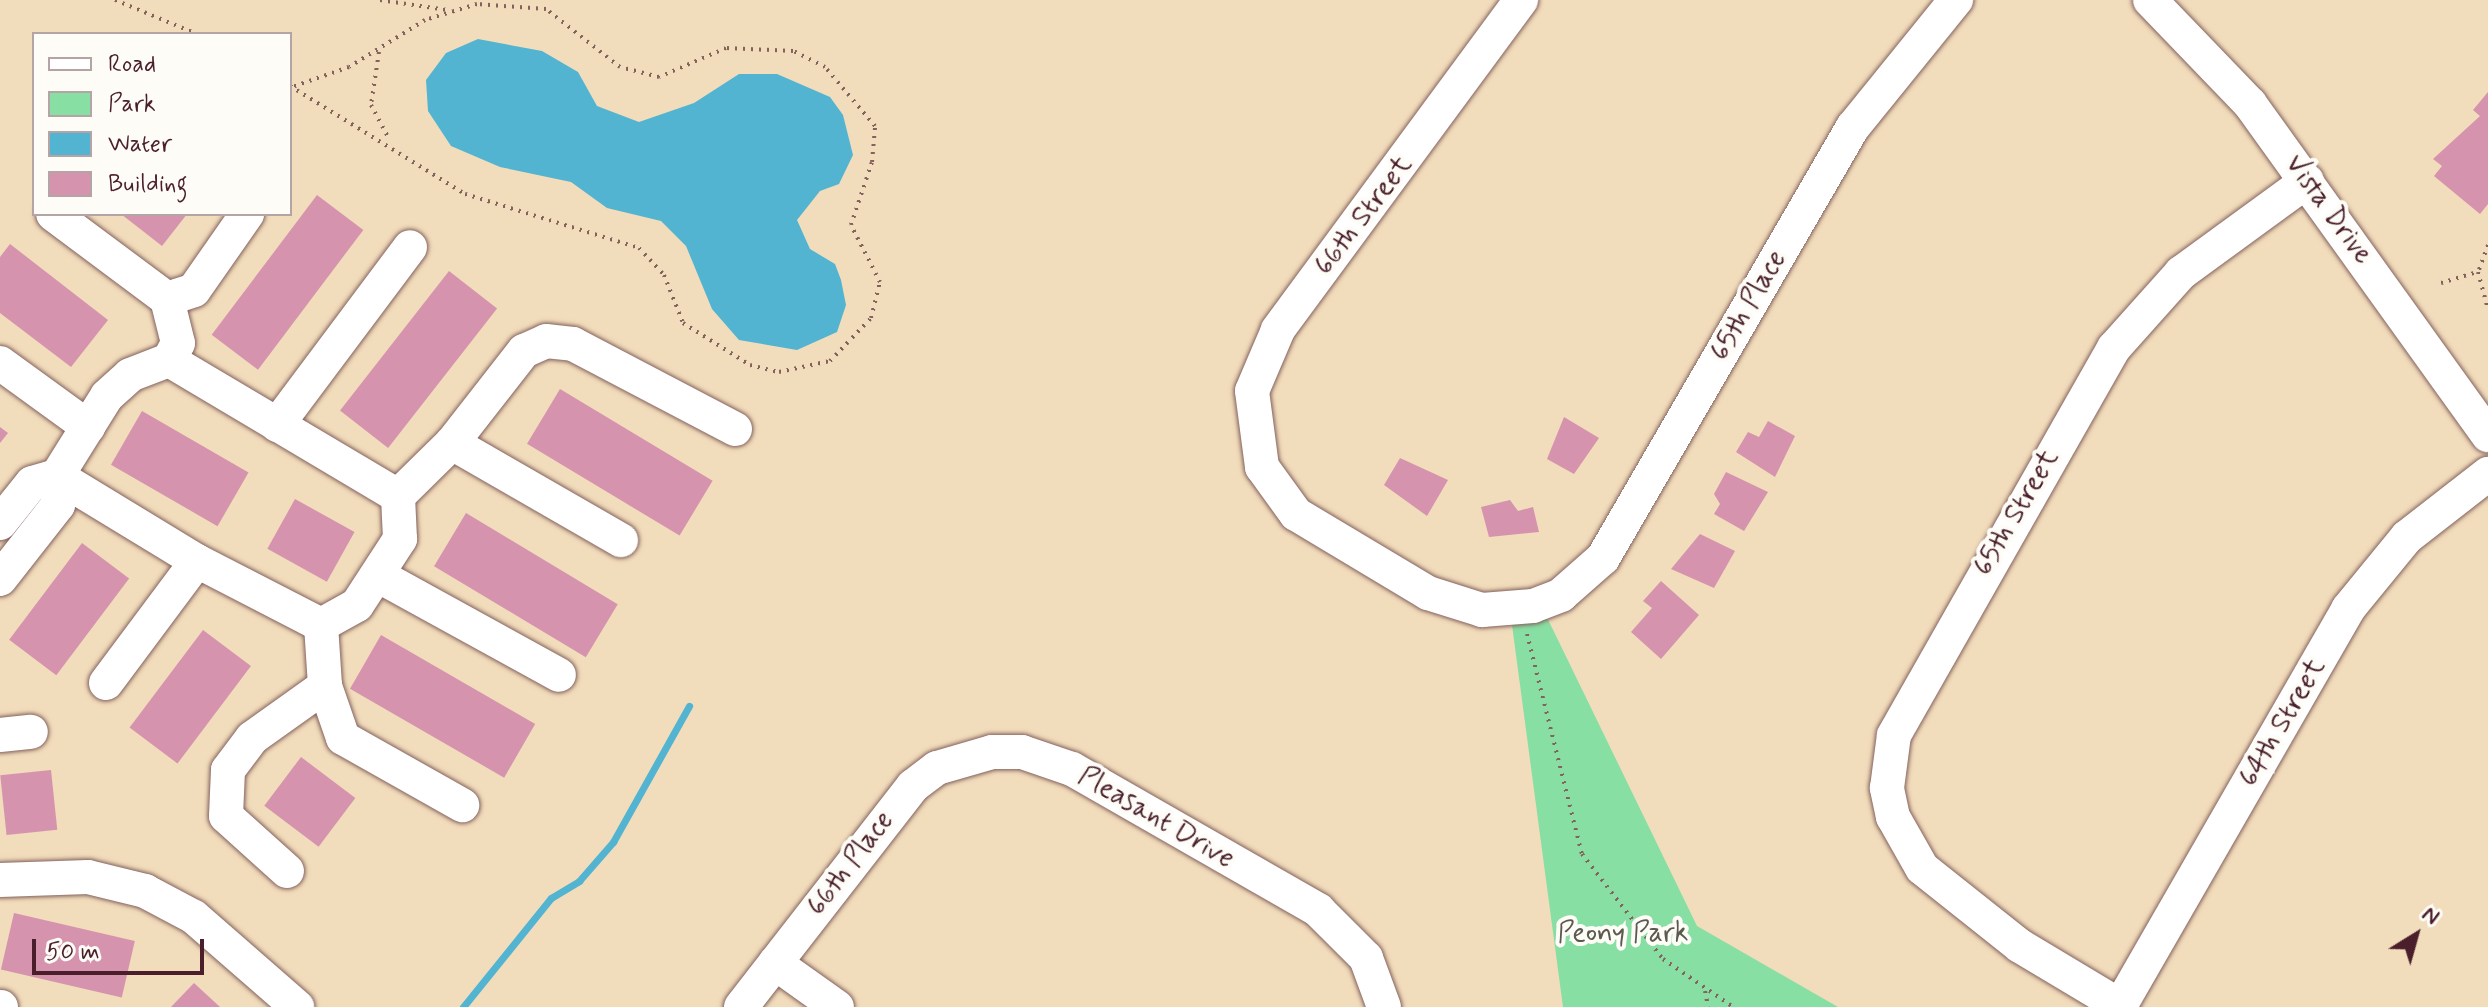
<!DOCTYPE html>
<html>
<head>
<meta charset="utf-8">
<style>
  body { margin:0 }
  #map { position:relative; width:2488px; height:1007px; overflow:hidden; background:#f1dcbb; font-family:Mynerve,sans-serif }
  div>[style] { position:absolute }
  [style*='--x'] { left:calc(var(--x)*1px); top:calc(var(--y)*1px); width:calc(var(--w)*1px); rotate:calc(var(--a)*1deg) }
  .green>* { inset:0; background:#87dfa3 }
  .water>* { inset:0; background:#52b4d1 }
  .stream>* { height:7px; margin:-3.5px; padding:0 3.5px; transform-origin:3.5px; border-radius:3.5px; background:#52b4d1 }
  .building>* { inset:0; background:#d693ae; transform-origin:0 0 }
  .path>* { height:4px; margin-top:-2px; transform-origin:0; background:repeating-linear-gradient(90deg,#84615d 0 2px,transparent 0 8px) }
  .roads { filter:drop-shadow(0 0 2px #84615d) drop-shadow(0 0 2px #84615d) }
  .minor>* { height:34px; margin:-17px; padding:0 17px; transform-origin:17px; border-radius:17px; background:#fff }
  span { translate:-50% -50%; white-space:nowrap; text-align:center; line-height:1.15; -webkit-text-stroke:8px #fdfcf7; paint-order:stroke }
  .street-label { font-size:28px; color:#4a1f2b }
  .park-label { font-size:28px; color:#5c594f }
  .legend { position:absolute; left:32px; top:32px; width:260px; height:184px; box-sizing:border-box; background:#fdfcf7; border:2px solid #b5a4a5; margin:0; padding:10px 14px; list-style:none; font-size:24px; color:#4a1f2b }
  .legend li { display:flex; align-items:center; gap:16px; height:40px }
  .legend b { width:40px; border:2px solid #b5a4a5 }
  .north { position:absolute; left:2376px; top:895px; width:80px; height:80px; -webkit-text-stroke:6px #fdfcf7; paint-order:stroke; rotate:37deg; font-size:22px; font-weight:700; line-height:32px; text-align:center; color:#4a1f2b }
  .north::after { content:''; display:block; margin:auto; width:28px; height:36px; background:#4a1f2b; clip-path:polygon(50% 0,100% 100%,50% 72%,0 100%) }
  .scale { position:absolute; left:32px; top:939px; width:172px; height:36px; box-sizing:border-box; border:4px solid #4a1f2b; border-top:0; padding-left:10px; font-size:24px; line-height:28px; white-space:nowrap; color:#4a1f2b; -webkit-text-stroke:6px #fdfcf7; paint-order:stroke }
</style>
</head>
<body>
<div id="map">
  <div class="green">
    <div style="clip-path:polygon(1540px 603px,1697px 926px,1838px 1007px,1563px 1007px,1510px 610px)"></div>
  </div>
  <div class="water">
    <div style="clip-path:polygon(478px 39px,542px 51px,578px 72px,597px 106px,639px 122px,694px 103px,739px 74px,777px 74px,830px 97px,843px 115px,853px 155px,839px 184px,820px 191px,797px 220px,810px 249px,835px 264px,841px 280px,846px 305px,837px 332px,797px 350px,739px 340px,712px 309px,686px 246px,661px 221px,607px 208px,571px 182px,500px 167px,451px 146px,428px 111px,426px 80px,446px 53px)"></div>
  </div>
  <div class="stream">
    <div style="--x:463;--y:1007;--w:140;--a:-51.1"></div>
    <div style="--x:551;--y:898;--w:33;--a:-31"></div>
    <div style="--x:579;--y:881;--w:52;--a:-48.9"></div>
    <div style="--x:613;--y:842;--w:156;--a:-60.8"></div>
  </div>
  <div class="building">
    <div style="clip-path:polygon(2488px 92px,2488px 204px,2480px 214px,2434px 176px,2442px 166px,2433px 159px,2480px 116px,2473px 110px)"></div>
    <div style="left:317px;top:195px;width:58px;height:175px;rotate:37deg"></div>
    <div style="clip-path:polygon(121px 214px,187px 214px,162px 246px)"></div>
    <div style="clip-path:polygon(10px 244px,108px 320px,71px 367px,0 313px,0 257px)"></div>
    <div style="left:449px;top:271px;width:61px;height:177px;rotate:38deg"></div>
    <div style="left:560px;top:389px;width:178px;height:64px;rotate:31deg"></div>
    <div style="left:142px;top:411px;width:123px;height:62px;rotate:30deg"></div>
    <div style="clip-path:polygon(1564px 417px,1599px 438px,1574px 474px,1547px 459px)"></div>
    <div style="clip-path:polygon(1768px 421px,1795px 436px,1775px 477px,1736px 452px,1748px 432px,1759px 437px)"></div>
    <div style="clip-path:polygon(0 427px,8px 433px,0 443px)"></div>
    <div style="clip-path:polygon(1400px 458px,1448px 480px,1427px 516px,1384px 485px)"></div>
    <div style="clip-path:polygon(1726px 472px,1768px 492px,1744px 531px,1714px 514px,1720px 504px,1714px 494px)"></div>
    <div style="left:295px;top:499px;width:68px;height:57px;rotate:29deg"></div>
    <div style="clip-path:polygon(1510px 500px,1518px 511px,1533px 507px,1539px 532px,1489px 537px,1481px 507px)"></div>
    <div style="left:466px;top:513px;width:177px;height:62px;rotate:31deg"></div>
    <div style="clip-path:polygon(1700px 534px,1735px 551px,1714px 588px,1671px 569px)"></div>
    <div style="left:82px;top:543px;width:59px;height:121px;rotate:37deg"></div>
    <div style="clip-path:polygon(1661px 581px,1699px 615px,1661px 659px,1631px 632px,1652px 608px,1643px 601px)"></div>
    <div style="left:203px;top:630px;width:60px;height:122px;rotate:37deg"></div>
    <div style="left:381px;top:635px;width:178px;height:62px;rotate:30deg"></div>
    <div style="left:301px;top:757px;width:68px;height:61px;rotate:37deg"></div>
    <div style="left:51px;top:770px;width:60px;height:51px;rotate:84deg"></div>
    <div style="left:14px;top:913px;width:124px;height:58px;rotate:13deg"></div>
    <div style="clip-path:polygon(194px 983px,220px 1007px,171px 1007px)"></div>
  </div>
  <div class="path">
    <div style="--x:115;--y:0;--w:89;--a:22.5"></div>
    <div style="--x:380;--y:0;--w:68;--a:8.5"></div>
    <div style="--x:379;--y:52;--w:54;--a:98.6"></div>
    <div style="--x:371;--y:105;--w:38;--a:62"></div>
    <div style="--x:290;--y:86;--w:206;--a:31.7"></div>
    <div style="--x:465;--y:194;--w:182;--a:17.2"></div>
    <div style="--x:639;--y:248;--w:37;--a:47"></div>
    <div style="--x:664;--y:275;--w:52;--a:68.4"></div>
    <div style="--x:683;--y:323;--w:79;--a:32.1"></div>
    <div style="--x:750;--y:365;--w:30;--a:14"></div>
    <div style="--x:779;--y:372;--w:52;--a:-12.2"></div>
    <div style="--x:830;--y:361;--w:59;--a:-46.4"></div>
    <div style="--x:871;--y:318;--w:37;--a:-76"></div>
    <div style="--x:880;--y:282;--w:64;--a:-117"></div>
    <div style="--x:851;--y:225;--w:66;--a:-71.6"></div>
    <div style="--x:872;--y:162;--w:36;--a:-85"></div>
    <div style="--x:875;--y:126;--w:77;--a:-130.3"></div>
    <div style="--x:825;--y:67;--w:36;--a:-153"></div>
    <div style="--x:793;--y:51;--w:67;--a:-177.4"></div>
    <div style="--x:726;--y:48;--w:73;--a:156.6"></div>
    <div style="--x:659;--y:77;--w:40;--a:-165.6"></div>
    <div style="--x:620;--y:67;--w:94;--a:-141.9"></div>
    <div style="--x:546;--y:9;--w:69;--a:-175.9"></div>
    <div style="--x:477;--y:4;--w:54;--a:162.9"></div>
    <div style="--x:425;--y:20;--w:89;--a:148.3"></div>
    <div style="--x:349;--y:67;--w:60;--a:160.7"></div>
    <div style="--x:2488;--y:245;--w:29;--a:110"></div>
    <div style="--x:2478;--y:272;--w:38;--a:75"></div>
    <div style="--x:2441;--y:283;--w:39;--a:-17"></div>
    <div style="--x:1527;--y:634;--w:227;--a:76"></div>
    <div style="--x:1582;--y:854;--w:133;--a:52.4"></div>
    <div style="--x:1663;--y:959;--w:85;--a:34.4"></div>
    <div style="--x:1705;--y:991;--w:16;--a:79"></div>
  </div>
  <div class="roads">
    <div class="minor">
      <div style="--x:1521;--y:0;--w:410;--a:126.4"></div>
      <div style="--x:1278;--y:330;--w:66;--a:113.1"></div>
      <div style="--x:1252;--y:391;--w:77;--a:82.5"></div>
      <div style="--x:1262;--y:467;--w:58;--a:54.1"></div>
      <div style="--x:1296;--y:514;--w:154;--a:30.9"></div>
      <div style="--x:1428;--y:593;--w:57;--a:17.5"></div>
      <div style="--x:1482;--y:610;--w:51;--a:-4.5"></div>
      <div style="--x:1533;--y:606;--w:30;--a:-21"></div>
      <div style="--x:1561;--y:595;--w:56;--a:-41.4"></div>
      <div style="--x:1603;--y:558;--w:498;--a:-59.9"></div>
      <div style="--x:1853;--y:127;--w:164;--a:-51"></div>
      <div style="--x:2150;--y:0;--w:144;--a:46.1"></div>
      <div style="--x:2250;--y:104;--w:408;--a:54.3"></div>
      <div style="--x:167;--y:299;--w:28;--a:-18"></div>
      <div style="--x:194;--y:290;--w:93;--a:-55.1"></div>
      <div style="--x:169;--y:360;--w:266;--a:30.7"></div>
      <div style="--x:0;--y:363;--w:109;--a:36"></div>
      <div style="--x:277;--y:425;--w:222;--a:-53.2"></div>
      <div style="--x:452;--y:443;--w:195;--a:29.9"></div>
      <div style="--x:0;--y:523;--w:51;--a:-51.3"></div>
      <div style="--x:32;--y:483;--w:26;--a:-16"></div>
      <div style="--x:57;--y:476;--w:164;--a:31.3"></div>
      <div style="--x:381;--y:577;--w:203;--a:28.8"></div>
      <div style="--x:0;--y:579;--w:94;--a:-51.9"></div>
      <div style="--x:58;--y:505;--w:29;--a:-92"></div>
      <div style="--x:57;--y:476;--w:94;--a:-58"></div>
      <div style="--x:107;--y:396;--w:31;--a:-42"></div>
      <div style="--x:130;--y:375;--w:42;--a:-21"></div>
      <div style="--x:169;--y:360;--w:19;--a:-62"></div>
      <div style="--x:178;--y:343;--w:45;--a:-104"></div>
      <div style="--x:167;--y:299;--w:142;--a:-143.3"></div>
      <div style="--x:321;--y:625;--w:61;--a:86.2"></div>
      <div style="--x:325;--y:686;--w:55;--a:70.9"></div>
      <div style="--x:343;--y:738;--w:137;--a:29.4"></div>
      <div style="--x:106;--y:683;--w:152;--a:-53.3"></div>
      <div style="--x:197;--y:561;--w:140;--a:27.3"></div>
      <div style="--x:321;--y:625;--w:41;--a:-29.1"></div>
      <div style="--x:357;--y:605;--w:79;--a:-56.9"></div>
      <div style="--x:400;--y:539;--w:43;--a:-92.7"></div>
      <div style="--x:398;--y:496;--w:76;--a:-44.5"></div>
      <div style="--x:452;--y:443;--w:117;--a:-52"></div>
      <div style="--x:524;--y:351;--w:24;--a:-24"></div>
      <div style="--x:546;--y:341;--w:27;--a:6"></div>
      <div style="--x:573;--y:344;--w:183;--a:27.7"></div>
      <div style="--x:0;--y:735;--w:31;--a:-6"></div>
      <div style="--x:287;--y:871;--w:82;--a:-138"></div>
      <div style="--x:226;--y:816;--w:46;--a:-87.5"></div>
      <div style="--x:228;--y:770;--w:40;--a:-53"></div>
      <div style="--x:252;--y:738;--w:90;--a:-35.5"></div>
      <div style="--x:0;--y:880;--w:88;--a:-2"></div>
      <div style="--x:88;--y:877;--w:59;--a:13.8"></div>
      <div style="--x:145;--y:891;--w:55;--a:28"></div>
      <div style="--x:194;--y:917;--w:137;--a:41.1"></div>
      <div style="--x:775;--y:963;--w:76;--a:35.4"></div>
      <div style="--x:2120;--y:1006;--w:458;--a:-60.1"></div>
      <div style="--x:2348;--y:609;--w:93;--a:-50.7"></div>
      <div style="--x:2407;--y:537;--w:103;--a:-37.9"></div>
      <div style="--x:0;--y:1007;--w:1;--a:0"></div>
      <div style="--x:741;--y:1007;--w:280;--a:-52.1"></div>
      <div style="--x:913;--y:786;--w:30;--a:-37"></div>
      <div style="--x:937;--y:768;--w:57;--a:-16.2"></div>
      <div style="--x:992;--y:752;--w:30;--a:0"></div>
      <div style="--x:1022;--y:752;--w:53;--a:18.8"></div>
      <div style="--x:1072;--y:769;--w:284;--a:29.8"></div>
      <div style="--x:1318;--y:910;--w:68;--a:45"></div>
      <div style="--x:1366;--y:958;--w:52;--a:69.8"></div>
      <div style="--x:2122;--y:1007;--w:119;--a:-149.1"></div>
      <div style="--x:2020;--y:946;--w:125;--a:-141.5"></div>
      <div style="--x:1922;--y:868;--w:59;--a:-119.6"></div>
      <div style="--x:1893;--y:817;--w:30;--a:-102"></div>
      <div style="--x:1887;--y:788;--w:53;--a:-82.5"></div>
      <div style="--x:1894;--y:735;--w:445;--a:-60.4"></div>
      <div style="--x:2114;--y:348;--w:101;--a:-48.2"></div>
      <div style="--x:2181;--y:273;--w:156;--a:-36.1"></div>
    </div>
  </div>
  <div class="street-label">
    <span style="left:2328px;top:210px;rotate:54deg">Vista Drive</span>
    <span style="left:1364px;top:216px;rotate:-53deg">66th Street</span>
    <span style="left:1749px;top:306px;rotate:-60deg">65th Place</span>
    <span style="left:2017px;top:513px;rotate:-60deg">65th Street</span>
    <span style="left:2283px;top:723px;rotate:-60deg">64th Street</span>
    <span style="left:1156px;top:818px;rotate:30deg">Pleasant Drive</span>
    <span style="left:851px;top:864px;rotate:-53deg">66th Place</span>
  </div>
  <div class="park-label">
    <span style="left:1623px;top:934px">Peony Park</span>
  </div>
  <ul class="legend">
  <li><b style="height:10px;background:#fff"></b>Road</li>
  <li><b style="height:22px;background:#87dfa3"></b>Park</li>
  <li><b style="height:22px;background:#52b4d1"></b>Water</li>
  <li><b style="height:22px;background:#d693ae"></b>Building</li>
  </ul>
  <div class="north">N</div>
  <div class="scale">50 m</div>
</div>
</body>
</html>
